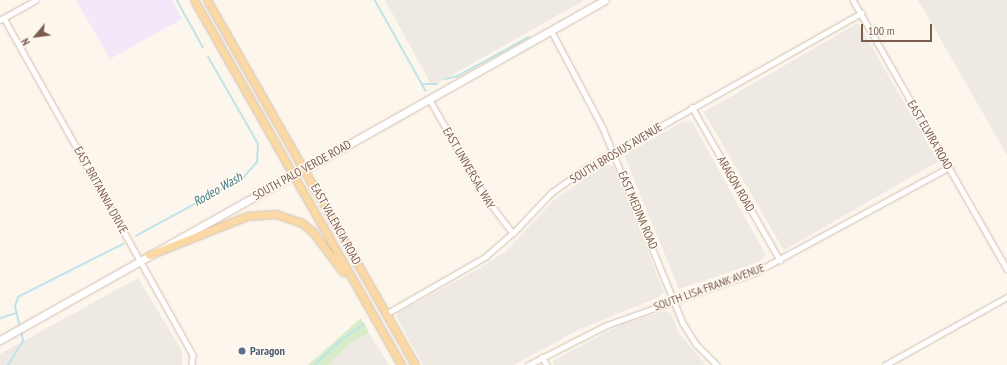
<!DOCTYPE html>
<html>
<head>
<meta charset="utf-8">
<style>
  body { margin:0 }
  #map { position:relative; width:1007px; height:365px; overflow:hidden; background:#fdf6ec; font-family:"PT Sans Narrow",sans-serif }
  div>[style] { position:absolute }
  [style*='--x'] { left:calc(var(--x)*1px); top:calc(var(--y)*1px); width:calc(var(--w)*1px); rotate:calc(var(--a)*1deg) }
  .industrial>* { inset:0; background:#efe9e4; transform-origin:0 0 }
  .education>* { inset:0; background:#f3e8fa }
  .green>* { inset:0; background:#d8ecc9 }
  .stream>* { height:1.5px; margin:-0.75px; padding:0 0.75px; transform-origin:0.75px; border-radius:0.75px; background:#bfe3e8 }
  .roads { filter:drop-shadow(0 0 1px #d1beb0) drop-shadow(0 0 1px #d1beb0) }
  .street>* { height:4.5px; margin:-2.25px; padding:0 2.25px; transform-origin:2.25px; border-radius:2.25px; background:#fff }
  .secondary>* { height:7px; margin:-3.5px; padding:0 3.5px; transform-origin:3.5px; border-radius:3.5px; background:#fff }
  .primary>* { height:7px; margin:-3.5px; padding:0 3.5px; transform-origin:3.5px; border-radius:3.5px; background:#fbd9a5 }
  .dots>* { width:11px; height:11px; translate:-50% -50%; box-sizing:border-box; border:2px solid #fffaf3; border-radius:50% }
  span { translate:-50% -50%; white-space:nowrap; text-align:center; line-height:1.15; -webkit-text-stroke:3px #fffaf3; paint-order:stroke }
  .street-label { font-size:12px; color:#7a5c4d }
  .service-label { font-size:12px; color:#4e5e75; font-weight:700 }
  .left { translate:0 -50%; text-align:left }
  .water-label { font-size:13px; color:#437c86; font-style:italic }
  .north { position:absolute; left:16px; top:16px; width:40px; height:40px; -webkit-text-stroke:3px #fffaf3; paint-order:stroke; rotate:241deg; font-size:11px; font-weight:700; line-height:16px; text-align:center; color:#7a5c4d }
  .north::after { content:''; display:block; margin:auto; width:14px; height:18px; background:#7a5c4d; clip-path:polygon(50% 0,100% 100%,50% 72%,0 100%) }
  .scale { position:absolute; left:861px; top:24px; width:71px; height:18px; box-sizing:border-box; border:2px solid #7a5c4d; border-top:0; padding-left:5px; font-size:12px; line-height:14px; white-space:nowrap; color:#7a5c4d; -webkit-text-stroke:3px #fffaf3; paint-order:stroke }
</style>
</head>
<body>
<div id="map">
  <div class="industrial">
    <div style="clip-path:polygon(385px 0,585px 0,432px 86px)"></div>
    <div style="clip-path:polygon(918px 0,1007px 0,1007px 155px)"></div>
    <div style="left:858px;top:23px;width:160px;height:178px;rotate:60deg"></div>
    <div style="clip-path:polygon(684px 121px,692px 122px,766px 255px,759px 262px,679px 289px,624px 155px)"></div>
    <div style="clip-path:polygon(606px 164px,614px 166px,664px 292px,659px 297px,578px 330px,514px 365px,423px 365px,397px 318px,398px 313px,480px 268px,506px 251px,554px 200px)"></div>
    <div style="clip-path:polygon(138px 278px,182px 351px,182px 365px,0 365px,0 354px)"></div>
    <div style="clip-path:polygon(665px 311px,671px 313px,679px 333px,706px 365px,554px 365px,552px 361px,622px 324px)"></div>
    <div style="clip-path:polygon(369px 333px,389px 365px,328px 365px,350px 344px)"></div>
  </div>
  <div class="education">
    <div style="clip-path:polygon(76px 0,172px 0,182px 19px,110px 59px)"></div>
  </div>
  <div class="green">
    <div style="clip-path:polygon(361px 318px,369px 333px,350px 344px,328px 365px,308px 365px)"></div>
  </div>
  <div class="stream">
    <div style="--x:177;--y:0;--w:54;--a:61"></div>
    <div style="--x:375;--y:0;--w:104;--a:60.7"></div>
    <div style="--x:445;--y:79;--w:13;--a:-13"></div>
    <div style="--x:458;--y:76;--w:81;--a:-28.8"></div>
    <div style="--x:422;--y:84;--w:15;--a:0"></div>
    <div style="--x:136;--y:236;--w:123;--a:-28.6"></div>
    <div style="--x:244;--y:177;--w:20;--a:-49"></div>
    <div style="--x:257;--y:162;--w:18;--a:-87"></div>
    <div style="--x:258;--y:144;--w:100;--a:-119.9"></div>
    <div style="--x:0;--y:318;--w:17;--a:-17"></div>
    <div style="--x:20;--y:327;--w:21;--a:-104"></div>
    <div style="--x:15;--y:307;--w:10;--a:-73"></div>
    <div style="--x:18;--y:297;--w:118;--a:-26.8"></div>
    <div style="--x:8;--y:365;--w:28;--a:-58"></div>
    <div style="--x:23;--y:341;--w:11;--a:-100"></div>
    <div style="--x:315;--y:365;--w:35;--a:-44"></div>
    <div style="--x:340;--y:341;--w:29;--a:-35"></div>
  </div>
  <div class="roads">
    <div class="street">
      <div style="--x:853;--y:0;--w:310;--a:60.2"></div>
      <div style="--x:4;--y:18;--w:386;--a:60.7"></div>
      <div style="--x:193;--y:355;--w:10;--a:96"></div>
      <div style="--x:0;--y:20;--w:41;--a:-29.1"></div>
      <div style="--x:551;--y:30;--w:111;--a:62"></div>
      <div style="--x:603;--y:128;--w:211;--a:67.7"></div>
      <div style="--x:683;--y:323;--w:25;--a:58"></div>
      <div style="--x:696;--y:344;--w:30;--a:45"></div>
      <div style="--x:430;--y:100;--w:113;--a:60.3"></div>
      <div style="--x:486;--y:198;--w:44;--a:52.4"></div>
      <div style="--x:692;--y:107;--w:177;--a:60.1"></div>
      <div style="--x:386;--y:314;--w:114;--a:-29.9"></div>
      <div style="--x:485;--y:257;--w:37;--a:-41"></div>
      <div style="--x:513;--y:233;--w:55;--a:-46.5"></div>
      <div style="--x:551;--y:193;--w:37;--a:-36"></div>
      <div style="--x:581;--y:171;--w:322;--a:-29.4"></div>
      <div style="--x:542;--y:357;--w:9;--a:58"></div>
      <div style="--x:528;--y:365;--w:89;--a:-26.9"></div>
      <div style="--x:607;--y:325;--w:158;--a:-19.6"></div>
      <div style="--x:756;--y:272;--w:220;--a:-28.5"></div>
      <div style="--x:885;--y:365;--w:140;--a:-29.1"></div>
    </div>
    <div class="secondary">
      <div style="--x:305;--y:169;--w:344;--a:-29.4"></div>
      <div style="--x:0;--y:340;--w:336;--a:-29.4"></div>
    </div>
    <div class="primary">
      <div style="--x:194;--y:0;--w:420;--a:60.4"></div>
      <div style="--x:207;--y:0;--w:420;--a:60.3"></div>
      <div style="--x:149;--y:255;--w:105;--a:-21.7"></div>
      <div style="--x:247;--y:216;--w:29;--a:-4"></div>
      <div style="--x:276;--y:214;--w:28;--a:19"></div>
      <div style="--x:302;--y:223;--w:13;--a:39"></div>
      <div style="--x:312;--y:231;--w:51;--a:52.9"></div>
    </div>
  </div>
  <div class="dots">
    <div style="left:242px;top:351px;background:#5c6f8a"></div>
  </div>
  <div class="street-label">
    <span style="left:930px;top:135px;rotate:60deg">EAST ELVIRA ROAD</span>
    <span style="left:616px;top:153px;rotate:-31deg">SOUTH BROSIUS AVENUE</span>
    <span style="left:469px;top:168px;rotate:60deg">EAST UNIVERSAL WAY</span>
    <span style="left:302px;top:170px;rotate:-29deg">SOUTH PALO VERDE ROAD</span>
    <span style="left:736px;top:184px;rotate:60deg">ARAGON ROAD</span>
    <span style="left:101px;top:190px;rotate:61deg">EAST BRITANNIA DRIVE</span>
    <span style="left:638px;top:210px;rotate:67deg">EAST MEDINA ROAD</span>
    <span style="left:336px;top:224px;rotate:61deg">EAST VALENCIA ROAD</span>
    <span style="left:709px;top:287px;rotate:-20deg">SOUTH LISA FRANK AVENUE</span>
  </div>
  <div class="service-label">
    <span class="left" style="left:250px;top:351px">Paragon</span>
  </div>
  <div class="water-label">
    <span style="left:218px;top:190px;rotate:-30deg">Rodeo Wash</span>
  </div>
  <div class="north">N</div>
  <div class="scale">100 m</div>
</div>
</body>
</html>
